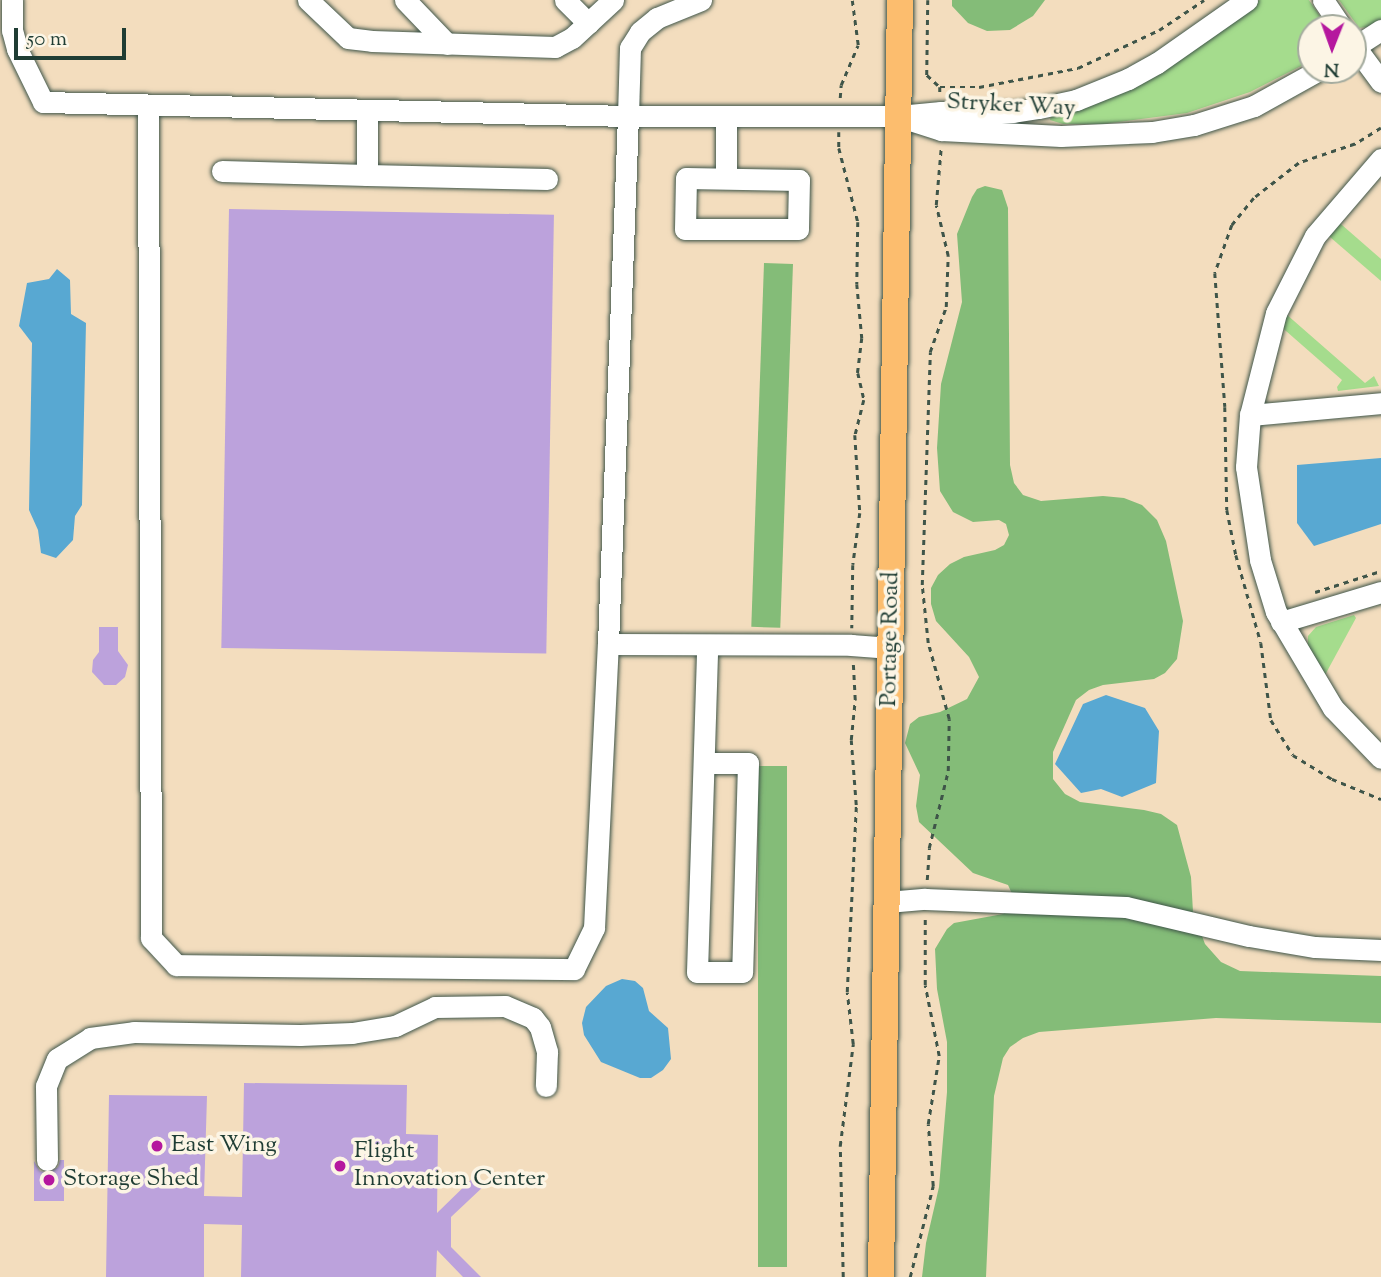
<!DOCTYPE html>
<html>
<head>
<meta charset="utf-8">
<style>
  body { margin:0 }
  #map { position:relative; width:1381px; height:1277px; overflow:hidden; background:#f3ddbe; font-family:"Sorts Mill Goudy",serif }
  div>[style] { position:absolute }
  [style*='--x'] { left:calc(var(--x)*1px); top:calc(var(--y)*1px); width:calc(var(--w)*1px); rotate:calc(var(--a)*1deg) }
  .green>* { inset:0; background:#a5dc8d }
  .forest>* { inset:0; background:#84bc78; transform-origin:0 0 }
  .water>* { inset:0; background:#58a8d2 }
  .building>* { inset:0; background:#bca2dc; transform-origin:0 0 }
  .path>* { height:2.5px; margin-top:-1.25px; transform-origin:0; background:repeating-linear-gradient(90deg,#3f5549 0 5px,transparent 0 10px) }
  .roads { filter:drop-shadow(0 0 2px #3f5549) drop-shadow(0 0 2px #3f5549) }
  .minor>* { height:21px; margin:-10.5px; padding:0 10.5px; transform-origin:10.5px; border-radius:10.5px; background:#fff }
  .major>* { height:26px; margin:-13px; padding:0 13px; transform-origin:13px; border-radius:13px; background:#fcbd6e }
  .dots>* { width:19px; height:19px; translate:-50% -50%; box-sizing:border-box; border:4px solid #fcf5e5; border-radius:50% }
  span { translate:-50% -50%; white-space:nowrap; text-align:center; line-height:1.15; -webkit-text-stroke:7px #fcf5e5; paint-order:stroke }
  .street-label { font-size:24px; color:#1f3d34 }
  .poi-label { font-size:24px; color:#1f3d34 }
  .left { translate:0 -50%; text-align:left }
  .north { position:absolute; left:1297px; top:14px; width:70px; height:70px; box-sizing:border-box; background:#fcf5e5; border:2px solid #a4ab9e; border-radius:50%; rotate:181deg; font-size:19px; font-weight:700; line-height:28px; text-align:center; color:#1f3d34 }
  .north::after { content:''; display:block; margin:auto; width:24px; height:32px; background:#b5179e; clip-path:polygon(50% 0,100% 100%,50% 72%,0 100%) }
  .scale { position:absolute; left:14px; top:28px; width:112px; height:32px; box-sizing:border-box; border:4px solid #1f3d34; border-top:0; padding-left:9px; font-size:21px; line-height:24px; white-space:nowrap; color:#1f3d34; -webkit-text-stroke:5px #fcf5e5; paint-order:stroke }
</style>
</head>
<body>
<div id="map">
  <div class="green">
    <div style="clip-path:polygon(1260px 0,1309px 0,1328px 28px,1311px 28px,1311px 61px,1250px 92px,1187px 113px,1103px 124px,1063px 124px,1050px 120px,1051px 115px)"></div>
    <div style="clip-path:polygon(1339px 0,1381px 0,1381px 19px,1367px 27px,1359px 28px)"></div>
    <div style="clip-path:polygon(1334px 218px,1381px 259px,1381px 281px,1323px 231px)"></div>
    <div style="clip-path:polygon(1286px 314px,1365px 383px,1374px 376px,1379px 386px,1338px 391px,1337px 387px,1342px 380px,1278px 324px)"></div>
    <div style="clip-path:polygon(1354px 615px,1356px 618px,1325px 675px,1308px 648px,1308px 636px,1316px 627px)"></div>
  </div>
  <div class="forest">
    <div style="clip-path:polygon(952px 0,1045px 0,1033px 16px,1010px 30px,987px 31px,968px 23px,952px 6px)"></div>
    <div style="clip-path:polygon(985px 186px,1002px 190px,1008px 208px,1010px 465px,1014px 483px,1023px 495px,1041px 501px,1103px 496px,1124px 498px,1142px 505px,1157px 520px,1166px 541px,1183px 621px,1177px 659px,1165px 673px,1154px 679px,1103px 685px,1089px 690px,1076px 700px,1053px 752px,1053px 779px,1065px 794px,1080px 802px,1144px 810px,1161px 814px,1177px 825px,1191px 877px,1193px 912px,1205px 944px,1221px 962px,1240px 971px,1381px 976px,1381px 1023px,1216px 1018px,1039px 1032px,1023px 1038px,1010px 1047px,1003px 1058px,994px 1096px,986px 1277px,922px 1277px,926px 1243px,939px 1187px,947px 1092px,947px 1042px,937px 989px,935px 949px,947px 929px,954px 923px,1003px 914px,1011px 907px,1014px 898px,1008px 885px,973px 873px,919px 822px,916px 806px,920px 775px,905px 743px,910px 724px,919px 717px,940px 712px,967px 699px,979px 677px,969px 657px,936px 621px,931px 604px,931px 588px,938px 575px,950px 564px,964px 557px,995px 550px,1004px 545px,1009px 535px,1006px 524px,999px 520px,973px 522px,953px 512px,940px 491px,937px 448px,941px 384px,962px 302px,957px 234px,972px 197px,977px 189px)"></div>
    <div style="left:764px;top:263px;width:29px;height:364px;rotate:2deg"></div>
    <div style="left:758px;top:766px;width:29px;height:501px"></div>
  </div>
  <div class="water">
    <div style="clip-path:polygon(57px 269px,70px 280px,71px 314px,86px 323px,82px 505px,75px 516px,73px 540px,56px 558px,41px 553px,38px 530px,29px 510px,32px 343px,19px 326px,27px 283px,49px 279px)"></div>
    <div style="clip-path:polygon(1381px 458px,1381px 524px,1314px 546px,1297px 523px,1297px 465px)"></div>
    <div style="clip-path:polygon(1106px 695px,1145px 708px,1159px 731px,1156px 783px,1122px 797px,1101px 789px,1081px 793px,1055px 764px,1083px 704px)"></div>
    <div style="clip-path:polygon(622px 979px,635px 981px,643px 988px,649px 1011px,668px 1028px,671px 1059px,663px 1070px,651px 1078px,640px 1078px,601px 1062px,584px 1035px,582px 1023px,586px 1007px,606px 986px)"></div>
  </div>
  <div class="building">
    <div style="left:229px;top:209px;width:325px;height:439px;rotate:1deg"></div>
    <div style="clip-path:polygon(99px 627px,118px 627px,118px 651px,128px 665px,125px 677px,116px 685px,104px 685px,92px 672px,93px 660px,99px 652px)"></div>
    <div style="clip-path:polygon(244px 1083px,407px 1085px,406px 1134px,438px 1135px,437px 1213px,476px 1175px,485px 1185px,451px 1217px,451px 1247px,481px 1277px,463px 1277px,437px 1250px,436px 1277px,241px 1277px,242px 1225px,204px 1224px,204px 1277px,106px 1277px,109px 1095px,207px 1096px,204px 1196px,242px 1197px)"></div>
    <div style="clip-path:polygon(60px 1160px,64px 1160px,64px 1201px,34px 1201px,34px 1161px,40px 1171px,48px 1173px,58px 1167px)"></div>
  </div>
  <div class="path">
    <div style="--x:928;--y:0;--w:75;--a:90.8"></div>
    <div style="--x:927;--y:75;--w:18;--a:43"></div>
    <div style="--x:940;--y:87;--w:6;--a:90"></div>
    <div style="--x:940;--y:87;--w:39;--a:0"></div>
    <div style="--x:979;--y:87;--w:101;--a:-10.9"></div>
    <div style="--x:1078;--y:68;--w:89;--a:-25.1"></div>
    <div style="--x:1159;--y:30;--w:54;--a:-33.7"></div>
    <div style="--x:840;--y:98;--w:13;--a:-86"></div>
    <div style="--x:841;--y:85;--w:43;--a:-67"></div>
    <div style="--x:858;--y:45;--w:45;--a:-97.6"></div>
    <div style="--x:1381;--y:128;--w:31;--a:148"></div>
    <div style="--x:1355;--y:144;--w:59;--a:161.3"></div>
    <div style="--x:1299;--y:163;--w:57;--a:142.1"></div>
    <div style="--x:1254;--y:198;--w:35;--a:129"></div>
    <div style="--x:1232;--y:225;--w:51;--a:109.5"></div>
    <div style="--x:1215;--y:273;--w:134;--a:85.7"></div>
    <div style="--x:1225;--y:407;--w:103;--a:88.9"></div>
    <div style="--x:1227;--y:510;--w:46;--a:78.7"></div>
    <div style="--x:1236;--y:555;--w:91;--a:74.1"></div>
    <div style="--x:1261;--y:643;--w:78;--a:82.6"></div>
    <div style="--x:1271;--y:720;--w:41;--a:57.8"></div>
    <div style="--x:1293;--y:755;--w:46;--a:31.6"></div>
    <div style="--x:1332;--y:779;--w:53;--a:22.2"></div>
    <div style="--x:839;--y:132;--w:16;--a:90"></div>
    <div style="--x:839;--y:148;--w:76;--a:75.6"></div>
    <div style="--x:858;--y:222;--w:62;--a:90.9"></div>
    <div style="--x:857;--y:284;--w:54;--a:84.7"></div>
    <div style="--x:862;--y:338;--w:35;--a:97"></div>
    <div style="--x:858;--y:373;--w:28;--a:77"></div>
    <div style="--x:864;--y:400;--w:36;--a:104"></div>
    <div style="--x:855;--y:435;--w:78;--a:86.3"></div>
    <div style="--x:860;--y:513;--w:52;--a:97.7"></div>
    <div style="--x:853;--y:565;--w:63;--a:90.9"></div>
    <div style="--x:1315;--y:592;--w:69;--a:-17.7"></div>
    <div style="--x:927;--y:880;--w:32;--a:-86"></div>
    <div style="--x:929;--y:848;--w:79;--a:-76.1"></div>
    <div style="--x:948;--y:771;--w:52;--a:-88.9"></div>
    <div style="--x:949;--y:719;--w:79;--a:-105.4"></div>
    <div style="--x:928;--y:643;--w:58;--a:-95.9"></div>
    <div style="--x:922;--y:585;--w:233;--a:-88"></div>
    <div style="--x:930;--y:352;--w:48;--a:-70.4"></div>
    <div style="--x:946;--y:307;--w:51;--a:-87.8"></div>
    <div style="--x:948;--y:256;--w:52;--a:-103.2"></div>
    <div style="--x:936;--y:205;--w:57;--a:-85"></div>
    <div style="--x:843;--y:1277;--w:131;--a:-91.3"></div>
    <div style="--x:840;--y:1146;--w:103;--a:-82.7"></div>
    <div style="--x:853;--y:1044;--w:52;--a:-96.6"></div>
    <div style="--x:847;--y:992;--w:187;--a:-87.2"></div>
    <div style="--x:856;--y:805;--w:65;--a:-94.4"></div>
    <div style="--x:851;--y:740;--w:40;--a:-84.3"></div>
    <div style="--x:855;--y:700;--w:37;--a:-93"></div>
    <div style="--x:910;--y:1277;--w:94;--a:-75.8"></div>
    <div style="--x:933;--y:1186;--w:62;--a:-94.6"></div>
    <div style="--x:928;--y:1124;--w:69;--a:-80.8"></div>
    <div style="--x:939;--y:1056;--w:72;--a:-101.2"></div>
    <div style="--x:925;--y:985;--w:70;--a:-90"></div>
  </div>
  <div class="roads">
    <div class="minor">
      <div style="--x:12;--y:0;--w:30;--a:90"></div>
      <div style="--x:12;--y:30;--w:20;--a:75"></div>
      <div style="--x:17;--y:49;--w:59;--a:63.9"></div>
      <div style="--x:43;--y:102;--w:585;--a:1.37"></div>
      <div style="--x:628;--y:116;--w:528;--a:92.17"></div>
      <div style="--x:308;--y:0;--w:55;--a:43.5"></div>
      <div style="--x:348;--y:38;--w:24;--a:7"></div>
      <div style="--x:372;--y:41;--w:183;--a:1.9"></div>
      <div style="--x:555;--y:47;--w:19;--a:-28"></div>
      <div style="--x:572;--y:38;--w:56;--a:-42.8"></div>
      <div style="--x:405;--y:0;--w:61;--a:46.3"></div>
      <div style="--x:565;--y:0;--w:33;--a:45"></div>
      <div style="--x:701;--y:0;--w:48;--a:157.8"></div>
      <div style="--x:657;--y:18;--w:22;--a:141"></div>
      <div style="--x:640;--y:32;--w:19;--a:122"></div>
      <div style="--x:630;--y:48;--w:68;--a:91.7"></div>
      <div style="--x:628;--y:116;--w:271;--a:0"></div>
      <div style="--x:899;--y:116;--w:42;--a:-5.4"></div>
      <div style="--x:941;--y:112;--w:72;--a:0"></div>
      <div style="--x:1013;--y:112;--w:26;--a:-9"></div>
      <div style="--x:1039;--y:108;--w:38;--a:-12"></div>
      <div style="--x:1076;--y:100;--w:56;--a:-22"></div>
      <div style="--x:1128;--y:79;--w:33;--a:-29"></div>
      <div style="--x:1157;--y:63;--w:110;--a:-35"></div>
      <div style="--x:1323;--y:0;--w:34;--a:56"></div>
      <div style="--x:1353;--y:44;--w:47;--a:53.6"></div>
      <div style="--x:1353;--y:48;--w:33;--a:-33"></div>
      <div style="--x:148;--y:107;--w:831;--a:89.79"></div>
      <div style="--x:151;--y:938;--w:37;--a:47"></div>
      <div style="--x:176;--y:965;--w:398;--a:0.6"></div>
      <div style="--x:574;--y:969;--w:46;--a:-64"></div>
      <div style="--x:594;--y:928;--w:284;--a:-87.2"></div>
      <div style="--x:608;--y:644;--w:243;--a:0.2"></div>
      <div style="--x:851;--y:645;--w:40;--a:4.3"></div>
      <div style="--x:367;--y:111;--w:64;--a:90"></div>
      <div style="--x:367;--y:175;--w:180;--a:1.3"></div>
      <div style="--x:726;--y:116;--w:62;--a:90"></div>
      <div style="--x:907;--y:119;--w:36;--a:18"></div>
      <div style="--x:941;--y:130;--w:120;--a:2.9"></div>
      <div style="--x:1061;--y:136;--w:91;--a:-2.5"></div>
      <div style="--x:1152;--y:132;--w:43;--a:-9.5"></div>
      <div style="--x:1194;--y:125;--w:63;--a:-17.6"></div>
      <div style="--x:1254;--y:106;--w:74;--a:-29"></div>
      <div style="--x:1381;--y:159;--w:101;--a:130.6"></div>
      <div style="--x:1315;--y:236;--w:86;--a:116.9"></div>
      <div style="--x:1276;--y:313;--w:105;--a:104.3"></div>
      <div style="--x:1250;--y:415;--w:52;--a:94.4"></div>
      <div style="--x:1246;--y:467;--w:94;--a:81.4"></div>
      <div style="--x:1260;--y:560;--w:54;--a:72.9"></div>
      <div style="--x:1276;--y:612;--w:112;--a:59.3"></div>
      <div style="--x:1333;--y:708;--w:69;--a:46.2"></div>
      <div style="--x:222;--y:171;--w:145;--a:1.6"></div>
      <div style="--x:686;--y:178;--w:113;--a:1"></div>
      <div style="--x:799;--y:180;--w:49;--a:91.2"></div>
      <div style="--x:798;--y:229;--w:113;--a:180"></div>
      <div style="--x:685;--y:229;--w:51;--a:-88.9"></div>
      <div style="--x:1250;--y:415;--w:132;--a:-5.2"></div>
      <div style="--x:1281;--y:622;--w:104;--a:-16.7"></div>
      <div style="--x:704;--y:763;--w:44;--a:0"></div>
      <div style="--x:748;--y:763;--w:209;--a:91.6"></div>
      <div style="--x:742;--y:972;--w:45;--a:180"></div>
      <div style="--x:697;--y:972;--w:327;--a:-88.2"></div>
      <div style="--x:887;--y:902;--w:38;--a:-5"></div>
      <div style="--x:925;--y:899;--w:201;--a:2.3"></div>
      <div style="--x:1126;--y:907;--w:126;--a:13.3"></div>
      <div style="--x:1249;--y:936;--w:67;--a:9.5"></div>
      <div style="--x:1315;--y:947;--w:66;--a:2.6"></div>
      <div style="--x:47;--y:1160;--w:74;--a:-90.8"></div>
      <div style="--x:46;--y:1086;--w:29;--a:-68"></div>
      <div style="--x:57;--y:1059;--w:39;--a:-32"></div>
      <div style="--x:90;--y:1038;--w:44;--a:-7.8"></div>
      <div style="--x:134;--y:1032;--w:166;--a:1"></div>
      <div style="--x:300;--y:1035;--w:52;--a:-2.2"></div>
      <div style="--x:352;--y:1033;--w:44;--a:-9.2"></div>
      <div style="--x:395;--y:1026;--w:44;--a:-25.4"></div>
      <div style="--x:435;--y:1007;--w:70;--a:-0.8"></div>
      <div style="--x:505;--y:1006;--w:30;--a:23"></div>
      <div style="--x:533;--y:1018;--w:11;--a:52"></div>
      <div style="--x:540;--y:1027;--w:26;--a:74"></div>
      <div style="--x:547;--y:1052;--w:34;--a:92"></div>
    </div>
    <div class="major">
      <div style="--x:881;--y:1277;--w:1277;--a:-89.15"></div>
    </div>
  </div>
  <div class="dots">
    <div style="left:157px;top:1146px;background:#b5179e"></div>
    <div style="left:340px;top:1166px;background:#b5179e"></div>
    <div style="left:49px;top:1180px;background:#b5179e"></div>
  </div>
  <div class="street-label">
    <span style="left:1011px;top:106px;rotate:3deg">Stryker Way</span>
    <span style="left:891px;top:639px;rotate:-89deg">Portage Road</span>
  </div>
  <div class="poi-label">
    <span class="left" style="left:171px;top:1146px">East Wing</span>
    <span class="left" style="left:354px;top:1166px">Flight<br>Innovation Center</span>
    <span class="left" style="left:63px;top:1180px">Storage Shed</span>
  </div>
  <div class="north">N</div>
  <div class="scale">50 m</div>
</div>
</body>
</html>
